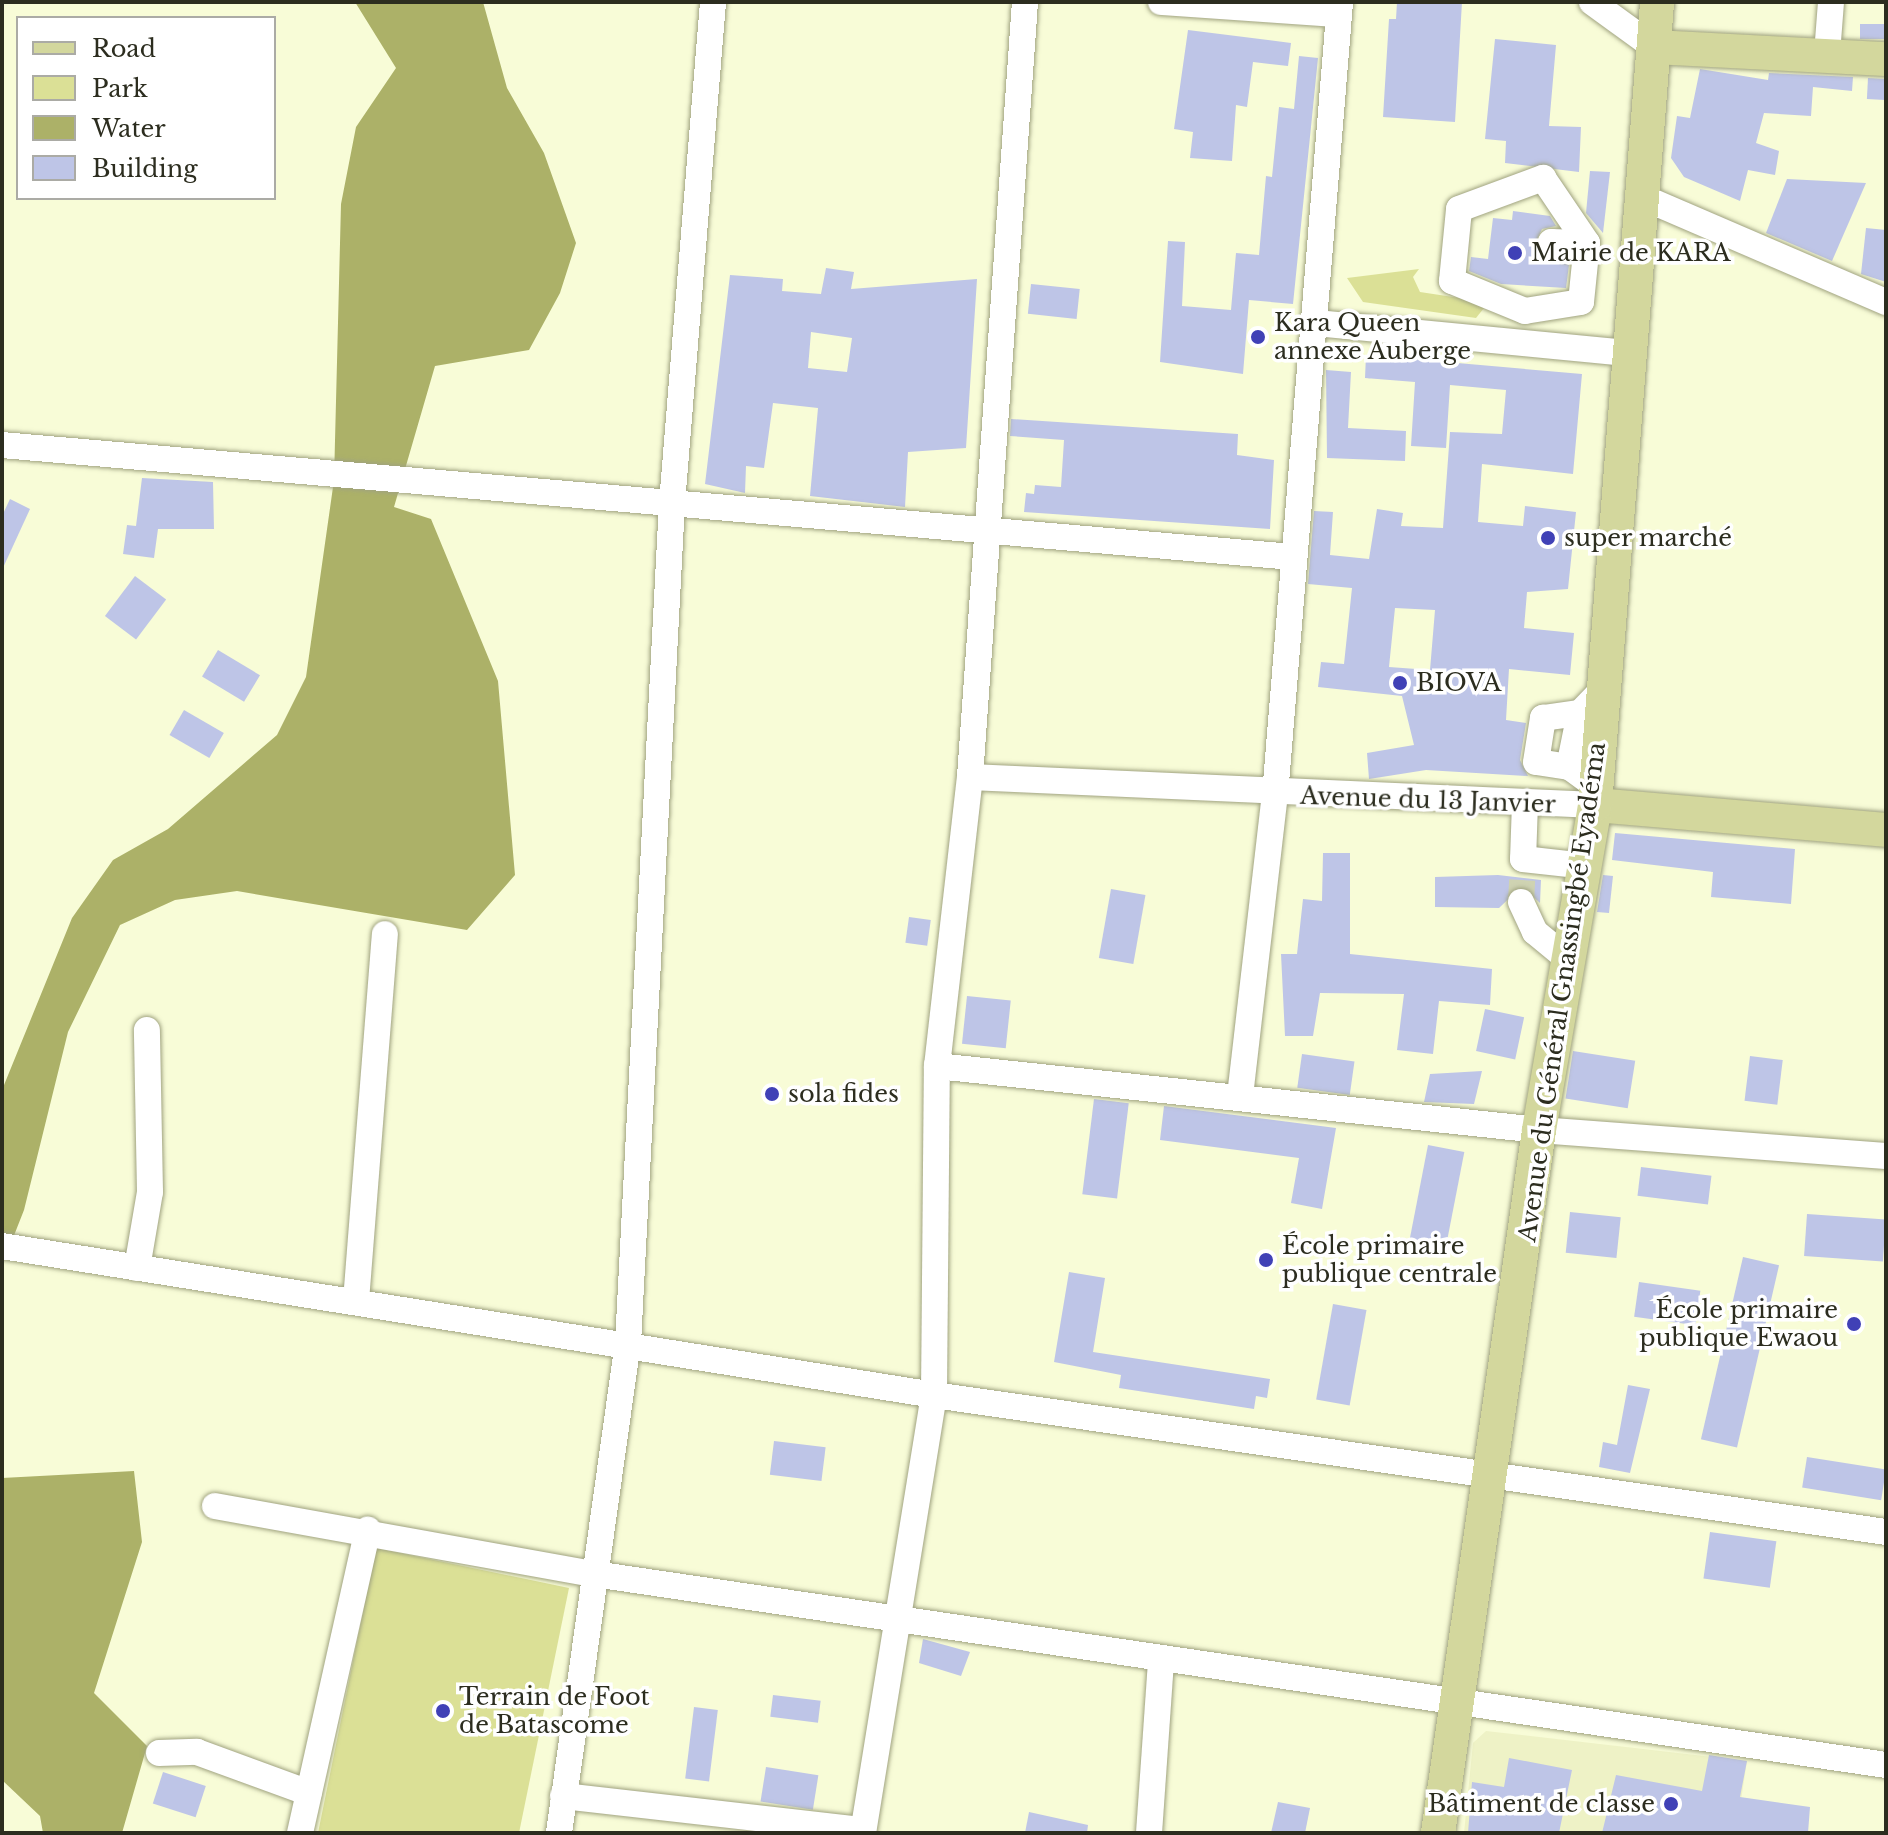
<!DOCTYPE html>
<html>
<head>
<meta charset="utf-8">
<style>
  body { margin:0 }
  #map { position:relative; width:1888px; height:1835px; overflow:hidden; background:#f8fcd7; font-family:"Libre Baskerville",serif }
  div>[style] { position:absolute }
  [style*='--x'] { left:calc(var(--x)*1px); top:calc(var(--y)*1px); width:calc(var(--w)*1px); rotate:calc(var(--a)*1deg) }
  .built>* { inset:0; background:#eef2c6 }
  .green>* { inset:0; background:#dbe096 }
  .water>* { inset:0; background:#acb168 }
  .building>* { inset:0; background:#bec5e7; transform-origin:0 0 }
  .minor-tunnel>* { height:26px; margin-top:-13px; transform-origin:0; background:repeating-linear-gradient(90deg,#cfd3b2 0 26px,transparent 0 39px) }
  .roads { filter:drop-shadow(0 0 2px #a0a380) drop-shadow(0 0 2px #a0a380) }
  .minor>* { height:26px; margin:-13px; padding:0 13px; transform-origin:13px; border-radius:13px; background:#fff }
  .major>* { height:34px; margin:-17px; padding:0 17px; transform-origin:17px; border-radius:17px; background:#d3d79d }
  .dots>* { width:22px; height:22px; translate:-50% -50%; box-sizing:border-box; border:4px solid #fff; border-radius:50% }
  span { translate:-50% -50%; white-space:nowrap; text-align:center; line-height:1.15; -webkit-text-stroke:7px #fff; paint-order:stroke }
  .poi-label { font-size:24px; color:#2c2d1f }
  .left { translate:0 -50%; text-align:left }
  .right { translate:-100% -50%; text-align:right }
  .street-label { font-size:24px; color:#2c2d1f }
  .frame { position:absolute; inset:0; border:4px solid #2c2d1f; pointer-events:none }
  .legend { position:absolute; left:16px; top:16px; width:260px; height:184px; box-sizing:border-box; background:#fff; border:2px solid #ababa5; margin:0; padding:10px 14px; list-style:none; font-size:24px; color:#2c2d1f }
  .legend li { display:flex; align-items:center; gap:16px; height:40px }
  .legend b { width:40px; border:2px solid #ababa5 }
</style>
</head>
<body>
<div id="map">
  <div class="built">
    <div style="clip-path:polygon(1486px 1731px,1747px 1761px,1736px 1833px,1464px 1833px,1473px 1743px)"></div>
  </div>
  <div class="green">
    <div style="clip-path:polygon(1419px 269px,1413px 277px,1420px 292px,1486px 302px,1484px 308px,1476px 318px,1363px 302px,1347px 278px)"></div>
    <div style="clip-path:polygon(376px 1548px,569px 1588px,519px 1833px,318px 1833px)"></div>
  </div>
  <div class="water">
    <div style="clip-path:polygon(355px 2px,483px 2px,507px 88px,544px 153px,576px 243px,560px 293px,529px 350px,435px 366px,394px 507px,431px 519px,498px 681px,515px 875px,467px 930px,237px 891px,175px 900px,120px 925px,68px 1032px,24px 1210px,2px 1266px,2px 1090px,72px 918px,113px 860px,168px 829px,277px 735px,306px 677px,334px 480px,341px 204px,356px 127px,396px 68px)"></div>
    <div style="clip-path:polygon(134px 1471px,142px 1542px,94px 1693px,147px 1746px,122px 1833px,43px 1833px,40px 1816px,2px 1780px,2px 1478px)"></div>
  </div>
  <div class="building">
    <div style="clip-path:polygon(1397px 2px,1462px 2px,1455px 122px,1383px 117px,1389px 19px,1396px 19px)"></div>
    <div style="left:1886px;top:24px;width:15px;height:26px;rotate:90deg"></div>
    <div style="clip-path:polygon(1188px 30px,1291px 43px,1288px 66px,1253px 62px,1247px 107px,1236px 105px,1232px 161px,1190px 158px,1193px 132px,1174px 129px)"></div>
    <div style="clip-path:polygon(1495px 39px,1556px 45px,1549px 126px,1581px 127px,1579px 172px,1505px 163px,1506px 141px,1485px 139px)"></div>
    <div style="clip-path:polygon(1299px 56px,1318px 58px,1293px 304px,1249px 300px,1243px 374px,1160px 362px,1168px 241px,1185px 242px,1182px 306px,1231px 310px,1236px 253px,1259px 255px,1266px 176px,1272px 177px,1279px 107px,1294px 109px)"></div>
    <div style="clip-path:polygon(1700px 69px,1768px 80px,1769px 73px,1853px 77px,1852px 91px,1813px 87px,1811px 116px,1764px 113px,1756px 143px,1779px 151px,1775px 175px,1748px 170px,1740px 201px,1684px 177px,1671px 158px,1677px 116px,1690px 118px)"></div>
    <div style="left:1868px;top:78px;width:18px;height:21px;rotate:3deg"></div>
    <div style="clip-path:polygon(1590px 171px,1610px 172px,1603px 233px,1586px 213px)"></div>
    <div style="clip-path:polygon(1787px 179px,1866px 183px,1832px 261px,1766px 233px)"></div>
    <div style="clip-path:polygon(1513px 211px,1550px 216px,1556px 226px,1542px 229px,1535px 244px,1544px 256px,1569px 265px,1566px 288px,1501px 284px,1469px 271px,1471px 257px,1488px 259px,1493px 218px,1512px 220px)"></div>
    <div style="clip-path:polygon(1866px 228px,1886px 230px,1886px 282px,1861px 274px)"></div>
    <div style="clip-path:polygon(evenodd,826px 268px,854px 272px,851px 289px,977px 279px,966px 448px,908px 452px,905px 507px,810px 496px,818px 408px,773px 403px,764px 468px,746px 466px,745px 493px,705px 484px,730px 275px,783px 279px,782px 291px,821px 294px,826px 268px,811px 332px,852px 338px,847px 372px,808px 368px,811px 332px)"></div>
    <div style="left:1031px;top:284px;width:49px;height:30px;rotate:6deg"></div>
    <div style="clip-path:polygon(evenodd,1366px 355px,1582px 374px,1573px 474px,1482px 464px,1478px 522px,1523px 526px,1525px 506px,1576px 512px,1568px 589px,1527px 592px,1524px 628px,1574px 633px,1570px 675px,1509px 669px,1506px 720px,1526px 723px,1520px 760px,1528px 776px,1426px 770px,1369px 779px,1367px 753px,1414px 745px,1402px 696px,1318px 687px,1321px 662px,1344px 664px,1352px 588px,1308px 584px,1314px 511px,1333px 512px,1330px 555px,1369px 559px,1377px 509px,1403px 513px,1401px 526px,1443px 528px,1450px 432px,1502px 434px,1506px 390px,1450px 385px,1446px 448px,1411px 446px,1415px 382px,1365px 378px,1366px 355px,1395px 608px,1435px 610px,1430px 670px,1389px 667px,1395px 608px)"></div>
    <div style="clip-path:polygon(1326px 370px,1351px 372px,1348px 428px,1406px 431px,1405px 461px,1327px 458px)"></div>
    <div style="clip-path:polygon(1011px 419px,1238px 434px,1237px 455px,1274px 460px,1270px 529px,1024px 512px,1026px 493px,1034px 494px,1035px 485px,1061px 487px,1064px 440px,1010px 436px)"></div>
    <div style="clip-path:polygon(142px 478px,213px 482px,214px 529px,158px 529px,154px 558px,123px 554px,127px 525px,136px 526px)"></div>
    <div style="clip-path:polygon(10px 499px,30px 509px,2px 570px,2px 516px)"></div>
    <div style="left:135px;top:576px;width:39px;height:50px;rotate:37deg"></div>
    <div style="left:218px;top:650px;width:49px;height:31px;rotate:31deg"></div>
    <div style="left:184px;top:710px;width:46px;height:29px;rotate:30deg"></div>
    <div style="clip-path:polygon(1615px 833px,1795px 849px,1791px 904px,1711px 897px,1713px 872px,1612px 860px)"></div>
    <div style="clip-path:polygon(1323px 853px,1350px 853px,1350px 954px,1492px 969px,1490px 1005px,1439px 1001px,1433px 1054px,1397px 1050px,1404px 994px,1320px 993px,1313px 1036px,1285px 1036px,1281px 954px,1297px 954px,1303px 899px,1322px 901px)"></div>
    <div style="clip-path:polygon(1498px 875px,1541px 880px,1540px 903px,1522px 886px,1499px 908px,1435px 907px,1435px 877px)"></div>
    <div style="clip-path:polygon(1603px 875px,1613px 876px,1609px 913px,1597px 912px)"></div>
    <div style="left:1111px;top:889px;width:35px;height:70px;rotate:10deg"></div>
    <div style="left:909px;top:917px;width:22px;height:26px;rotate:8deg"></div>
    <div style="left:967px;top:996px;width:44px;height:48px;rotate:6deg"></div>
    <div style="left:1485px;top:1009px;width:40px;height:43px;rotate:12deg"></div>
    <div style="left:1573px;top:1051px;width:63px;height:48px;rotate:9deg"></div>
    <div style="left:1302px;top:1054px;width:53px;height:34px;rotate:8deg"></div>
    <div style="left:1750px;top:1056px;width:33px;height:45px;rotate:7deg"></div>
    <div style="clip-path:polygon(1482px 1071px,1474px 1104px,1424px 1102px,1430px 1074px)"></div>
    <div style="left:1094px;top:1099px;width:35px;height:96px;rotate:7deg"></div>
    <div style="clip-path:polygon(1164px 1106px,1336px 1128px,1322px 1209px,1291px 1203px,1299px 1158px,1160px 1140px)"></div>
    <div style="left:1428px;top:1145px;width:37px;height:99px;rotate:11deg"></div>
    <div style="left:1641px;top:1167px;width:71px;height:29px;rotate:7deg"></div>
    <div style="left:1570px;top:1212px;width:51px;height:41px;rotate:6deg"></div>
    <div style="left:1807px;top:1214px;width:79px;height:42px;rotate:4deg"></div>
    <div style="left:1743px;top:1257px;width:37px;height:187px;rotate:13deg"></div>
    <div style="clip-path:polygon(1069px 1272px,1105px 1278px,1093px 1352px,1270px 1379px,1267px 1398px,1256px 1396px,1254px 1409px,1119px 1388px,1121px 1375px,1054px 1362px)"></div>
    <div style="left:1639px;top:1282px;width:62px;height:35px;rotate:8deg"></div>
    <div style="left:1333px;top:1304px;width:34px;height:97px;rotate:10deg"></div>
    <div style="clip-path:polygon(1628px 1385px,1650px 1389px,1630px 1473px,1599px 1467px,1603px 1442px,1617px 1445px)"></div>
    <div style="left:774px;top:1441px;width:52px;height:34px;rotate:7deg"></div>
    <div style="left:1807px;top:1457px;width:80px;height:31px;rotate:9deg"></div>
    <div style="left:1710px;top:1532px;width:67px;height:47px;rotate:8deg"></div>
    <div style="clip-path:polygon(923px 1639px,970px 1652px,961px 1676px,919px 1663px)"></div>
    <div style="left:773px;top:1695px;width:48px;height:22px;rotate:7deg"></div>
    <div style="left:694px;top:1707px;width:24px;height:72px;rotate:7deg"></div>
    <div style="clip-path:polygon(1709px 1755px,1747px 1761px,1740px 1797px,1810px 1807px,1808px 1833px,1602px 1833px,1616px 1775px,1702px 1791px)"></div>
    <div style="clip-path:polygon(1509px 1758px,1572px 1770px,1559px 1833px,1468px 1833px,1472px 1782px,1504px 1787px)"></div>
    <div style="left:766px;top:1767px;width:53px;height:35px;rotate:9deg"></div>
    <div style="left:163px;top:1772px;width:45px;height:33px;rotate:18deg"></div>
    <div style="clip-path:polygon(1278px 1802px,1310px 1808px,1305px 1833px,1271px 1833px)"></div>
    <div style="clip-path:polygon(1029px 1812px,1088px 1825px,1087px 1833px,1025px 1833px)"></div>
  </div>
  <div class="minor-tunnel">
    <div style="--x:1521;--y:902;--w:22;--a:-87"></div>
  </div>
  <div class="roads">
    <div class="minor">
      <div style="--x:1161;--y:2;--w:177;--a:3.9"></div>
      <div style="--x:1592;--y:2;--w:77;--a:36"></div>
      <div style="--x:1827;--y:54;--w:52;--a:-85.6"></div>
      <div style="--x:1543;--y:178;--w:78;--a:55.9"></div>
      <div style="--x:1587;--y:243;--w:59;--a:95.8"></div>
      <div style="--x:1581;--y:302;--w:57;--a:170.9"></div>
      <div style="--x:1525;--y:311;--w:79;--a:-157.7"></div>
      <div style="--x:1452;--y:281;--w:72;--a:-84.4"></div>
      <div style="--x:1459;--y:209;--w:90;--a:-20.3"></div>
      <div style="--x:1642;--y:197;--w:266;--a:23.3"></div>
      <div style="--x:1567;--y:249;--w:17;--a:-156"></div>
      <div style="--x:1551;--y:242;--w:36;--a:2"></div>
      <div style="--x:1316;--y:323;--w:315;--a:5.5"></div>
      <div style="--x:2;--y:445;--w:1296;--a:4.96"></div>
      <div style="--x:1569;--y:767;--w:33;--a:-171"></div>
      <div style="--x:1536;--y:762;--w:45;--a:-81"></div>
      <div style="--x:1543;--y:718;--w:37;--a:-8"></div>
      <div style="--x:970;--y:777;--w:626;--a:2.57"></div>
      <div style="--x:1597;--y:787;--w:34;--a:-144"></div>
      <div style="--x:1569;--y:767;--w:55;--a:-78.5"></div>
      <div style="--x:1580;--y:713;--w:35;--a:-46"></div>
      <div style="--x:1525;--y:803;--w:56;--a:92"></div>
      <div style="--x:1523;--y:859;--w:62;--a:6.4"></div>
      <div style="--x:1521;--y:902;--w:33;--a:65"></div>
      <div style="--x:1535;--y:932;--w:44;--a:39.5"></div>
      <div style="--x:937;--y:1066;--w:605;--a:6.07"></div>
      <div style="--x:1539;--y:1130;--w:348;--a:4.3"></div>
      <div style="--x:1240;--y:1096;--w:303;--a:-83.4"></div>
      <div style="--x:1275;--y:795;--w:796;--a:-85.31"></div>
      <div style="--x:2;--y:1246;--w:944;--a:9.08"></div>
      <div style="--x:934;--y:1395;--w:962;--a:8.19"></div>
      <div style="--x:137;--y:1268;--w:77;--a:-80.3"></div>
      <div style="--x:150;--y:1192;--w:162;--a:-91.1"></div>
      <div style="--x:356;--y:1301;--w:368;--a:-85.5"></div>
      <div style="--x:215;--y:1506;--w:385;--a:10.2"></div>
      <div style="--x:594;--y:1574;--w:1306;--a:8.41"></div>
      <div style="--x:159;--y:1753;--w:38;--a:-2"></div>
      <div style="--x:197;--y:1752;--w:119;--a:20.1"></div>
      <div style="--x:563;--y:1796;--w:302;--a:6.5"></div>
      <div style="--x:300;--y:1833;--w:311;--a:-77.4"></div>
      <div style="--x:559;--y:1833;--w:495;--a:-82"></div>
      <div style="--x:628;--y:1343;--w:841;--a:-87"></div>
      <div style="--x:672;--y:503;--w:503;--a:-85.32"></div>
      <div style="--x:863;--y:1833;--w:444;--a:-80.8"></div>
      <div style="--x:934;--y:1395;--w:329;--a:-89.5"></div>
      <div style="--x:937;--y:1066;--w:291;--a:-83.5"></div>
      <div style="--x:970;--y:777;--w:777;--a:-85.94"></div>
      <div style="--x:1149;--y:1833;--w:172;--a:-86"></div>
    </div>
    <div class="major">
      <div style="--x:1654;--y:47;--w:232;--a:3"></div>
      <div style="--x:1595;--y:805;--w:292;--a:4.9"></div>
      <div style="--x:1438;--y:1833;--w:710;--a:-81.82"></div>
      <div style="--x:1539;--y:1130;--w:330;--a:-80.2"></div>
      <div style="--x:1595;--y:805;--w:805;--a:-85.58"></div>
    </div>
  </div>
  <div class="dots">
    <div style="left:1515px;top:253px;background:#4041b6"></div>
    <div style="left:1258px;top:337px;background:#4041b6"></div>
    <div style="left:1548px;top:538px;background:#4041b6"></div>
    <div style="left:1400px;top:683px;background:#4041b6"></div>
    <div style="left:772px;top:1094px;background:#4041b6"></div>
    <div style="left:1266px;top:1260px;background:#4041b6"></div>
    <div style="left:1854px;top:1324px;background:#4041b6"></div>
    <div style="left:443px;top:1711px;background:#4041b6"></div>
    <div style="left:1671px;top:1804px;background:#4041b6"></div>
  </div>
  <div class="poi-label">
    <span class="left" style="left:1531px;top:253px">Mairie de KARA</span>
    <span class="left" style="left:1274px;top:337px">Kara Queen<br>annexe Auberge</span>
    <span class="left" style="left:1564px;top:538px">super marché</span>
    <span class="left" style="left:1416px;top:683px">BIOVA</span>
    <span class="left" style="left:788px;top:1094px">sola fides</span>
    <span class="left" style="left:1282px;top:1260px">École primaire<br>publique centrale</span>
    <span class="right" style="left:1838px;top:1324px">École primaire<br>publique Ewaou</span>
    <span class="left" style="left:459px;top:1711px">Terrain de Foot<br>de Batascome</span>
    <span class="right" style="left:1655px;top:1804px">Bâtiment de classe</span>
  </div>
  <div class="street-label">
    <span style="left:1428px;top:800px;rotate:2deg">Avenue du 13 Janvier</span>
    <span style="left:1562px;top:992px;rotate:-82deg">Avenue du Général Gnassingbé Eyadéma</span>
  </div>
  <div class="frame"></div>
  <ul class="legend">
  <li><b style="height:10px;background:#d3d79d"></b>Road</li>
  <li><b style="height:22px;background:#dbe096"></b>Park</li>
  <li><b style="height:22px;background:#acb168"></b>Water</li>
  <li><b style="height:22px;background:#bec5e7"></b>Building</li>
  </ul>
</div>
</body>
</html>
